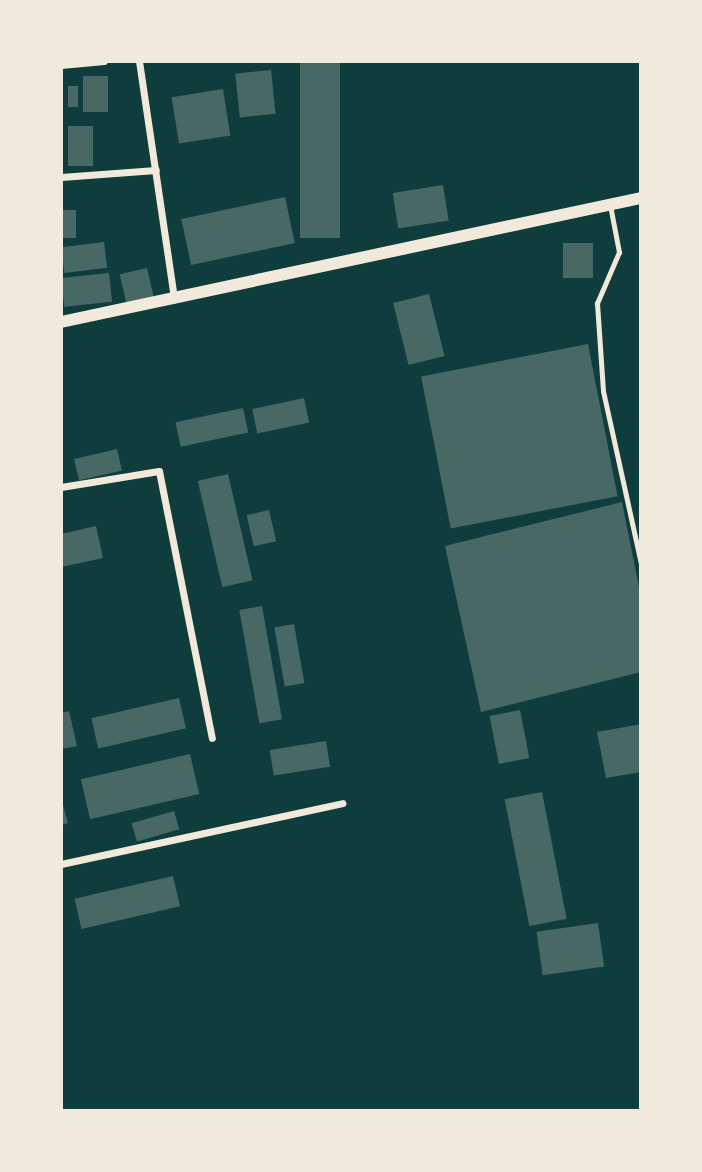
<!DOCTYPE html>
<html>
<head>
<meta charset="utf-8">
<style>
  body { margin:0 }
  #map { position:relative; width:702px; height:1172px; overflow:hidden; background:#0f3d3e; font-family:Inter,sans-serif }
  div>[style] { position:absolute }
  [style*='--x'] { left:calc(var(--x)*1px); top:calc(var(--y)*1px); width:calc(var(--w)*1px); rotate:calc(var(--a)*1deg) }
  .building>* { inset:0; background:#486865; transform-origin:0 0 }
  .service>* { height:5px; margin:-2.5px; padding:0 2.5px; transform-origin:2.5px; border-radius:2.5px; background:#f1e9da }
  .minor>* { height:7px; margin:-3.5px; padding:0 3.5px; transform-origin:3.5px; border-radius:3.5px; background:#f1e9da }
  .tertiary>* { height:12px; margin:-6px; padding:0 6px; transform-origin:6px; border-radius:6px; background:#f1e9da }
  span { translate:-50% -50%; white-space:nowrap; text-align:center; line-height:1.15; -webkit-text-stroke:5px #f1e9da; paint-order:stroke }
  .frame { position:absolute; inset:0; border:63px solid #f1e9da; pointer-events:none }
</style>
</head>
<body>
<div id="map">
  <div class="building">
    <div style="left:300px;top:61px;width:40px;height:177px"></div>
    <div style="left:271px;top:70px;width:44px;height:36px;rotate:84deg"></div>
    <div style="left:83px;top:76px;width:25px;height:36px"></div>
    <div style="left:68px;top:86px;width:10px;height:21px"></div>
    <div style="left:223px;top:89px;width:47px;height:52px;rotate:81deg"></div>
    <div style="left:68px;top:126px;width:25px;height:40px"></div>
    <div style="left:443px;top:185px;width:36px;height:51px;rotate:81deg"></div>
    <div style="left:285px;top:197px;width:47px;height:106px;rotate:78deg"></div>
    <div style="left:61px;top:210px;width:15px;height:28px"></div>
    <div style="left:104px;top:242px;width:26px;height:43px;rotate:83deg"></div>
    <div style="left:593px;top:243px;width:35px;height:30px;rotate:90deg"></div>
    <div style="left:147px;top:268px;width:31px;height:28px;rotate:77deg"></div>
    <div style="left:109px;top:273px;width:29px;height:48px;rotate:84deg"></div>
    <div style="left:429px;top:294px;width:64px;height:37px;rotate:76deg"></div>
    <div style="left:588px;top:344px;width:155px;height:170px;rotate:79deg"></div>
    <div style="left:304px;top:398px;width:25px;height:53px;rotate:78deg"></div>
    <div style="left:243px;top:408px;width:25px;height:69px;rotate:78deg"></div>
    <div style="left:117px;top:449px;width:22px;height:44px;rotate:77deg"></div>
    <div style="left:228px;top:474px;width:109px;height:31px;rotate:77deg"></div>
    <div style="clip-path:polygon(622px 502px,641px 597px,641px 672px,481px 712px,445px 546px)"></div>
    <div style="left:269px;top:510px;width:32px;height:23px;rotate:77deg"></div>
    <div style="clip-path:polygon(96px 526px,103px 558px,61px 567px,61px 534px)"></div>
    <div style="left:262px;top:606px;width:115px;height:23px;rotate:80deg"></div>
    <div style="left:294px;top:624px;width:60px;height:20px;rotate:80deg"></div>
    <div style="left:179px;top:698px;width:31px;height:90px;rotate:77deg"></div>
    <div style="left:520px;top:710px;width:49px;height:31px;rotate:79deg"></div>
    <div style="clip-path:polygon(69px 711px,77px 746px,61px 749px,61px 713px)"></div>
    <div style="clip-path:polygon(641px 724px,641px 772px,606px 778px,597px 732px)"></div>
    <div style="left:326px;top:741px;width:26px;height:57px;rotate:81deg"></div>
    <div style="left:190px;top:754px;width:41px;height:112px;rotate:77deg"></div>
    <div style="left:542px;top:792px;width:129px;height:38px;rotate:79deg"></div>
    <div style="clip-path:polygon(61px 798px,68px 823px,61px 825px)"></div>
    <div style="left:174px;top:811px;width:19px;height:44px;rotate:74deg"></div>
    <div style="left:173px;top:876px;width:31px;height:101px;rotate:77deg"></div>
    <div style="left:598px;top:923px;width:44px;height:62px;rotate:82deg"></div>
  </div>
  <div class="service">
    <div style="--x:610;--y:205;--w:48;--a:79.2"></div>
    <div style="--x:619;--y:252;--w:56;--a:113.3"></div>
    <div style="--x:597;--y:303;--w:88;--a:86.1"></div>
    <div style="--x:603;--y:391;--w:177;--a:77.6"></div>
  </div>
  <div class="minor">
    <div style="--x:139;--y:61;--w:241;--a:81.6"></div>
    <div style="--x:61;--y:65;--w:43;--a:-5.3"></div>
    <div style="--x:61;--y:177;--w:95;--a:-4.2"></div>
    <div style="--x:61;--y:487;--w:99;--a:-9.3"></div>
    <div style="--x:159;--y:471;--w:272;--a:78.8"></div>
    <div style="--x:61;--y:864;--w:288;--a:-12.2"></div>
  </div>
  <div class="tertiary">
    <div style="--x:61;--y:322;--w:593;--a:-12.07"></div>
  </div>
  <div class="frame"></div>
</div>
</body>
</html>
